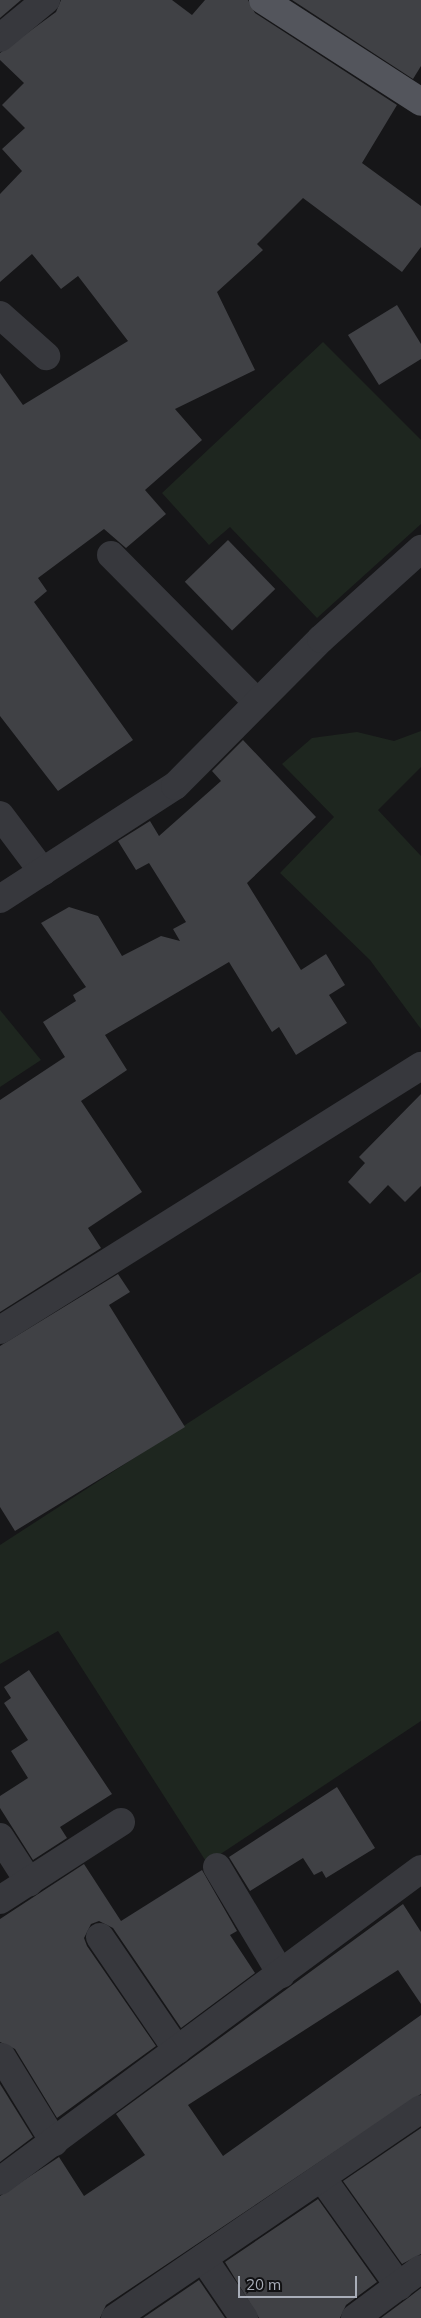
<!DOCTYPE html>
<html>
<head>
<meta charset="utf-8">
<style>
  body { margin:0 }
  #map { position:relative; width:421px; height:2318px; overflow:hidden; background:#161618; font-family:Mulish,sans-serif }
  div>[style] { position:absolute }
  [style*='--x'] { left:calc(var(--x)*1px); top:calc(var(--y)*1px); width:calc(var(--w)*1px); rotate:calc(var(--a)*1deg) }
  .green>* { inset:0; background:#1e261f }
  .building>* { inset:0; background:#404145; transform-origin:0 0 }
  .minor>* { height:28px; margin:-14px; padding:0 14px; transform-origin:14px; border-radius:14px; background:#37383d }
  .major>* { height:28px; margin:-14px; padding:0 14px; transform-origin:14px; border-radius:14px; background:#53555c }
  span { translate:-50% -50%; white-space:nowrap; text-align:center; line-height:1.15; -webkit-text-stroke:4px #111113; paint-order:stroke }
  .scale { position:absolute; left:238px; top:2276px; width:119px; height:22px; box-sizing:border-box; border:2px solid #a8adb8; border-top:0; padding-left:6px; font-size:15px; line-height:18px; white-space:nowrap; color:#a8adb8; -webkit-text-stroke:4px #111113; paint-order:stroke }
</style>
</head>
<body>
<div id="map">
  <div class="green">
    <div style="clip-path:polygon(323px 342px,421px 440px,421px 524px,317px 618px,230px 527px,209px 545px,162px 493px)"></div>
    <div style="clip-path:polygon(421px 731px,421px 767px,378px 810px,421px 856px,421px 1029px,370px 960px,280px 873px,334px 817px,282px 764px,312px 738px,357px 732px,394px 741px)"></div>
    <div style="clip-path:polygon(0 1010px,41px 1060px,0 1087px)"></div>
    <div style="clip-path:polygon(421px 1272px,421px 1721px,207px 1863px,58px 1631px,0 1664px,0 1545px)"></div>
  </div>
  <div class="building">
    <div style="clip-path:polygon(0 0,21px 0,0 18px)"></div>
    <div style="clip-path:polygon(61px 0,172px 0,192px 15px,205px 0,248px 0,255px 13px,397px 105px,362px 163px,421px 206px,421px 247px,402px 272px,303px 198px,257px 244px,263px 250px,217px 292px,255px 370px,175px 409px,202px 440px,145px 490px,166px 514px,126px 548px,104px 529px,38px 578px,47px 591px,34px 602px,133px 740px,58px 791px,0 716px,0 373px,23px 405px,128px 341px,78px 276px,61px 289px,32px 254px,0 282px,0 194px,22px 171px,2px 149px,25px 128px,2px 105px,24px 83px,0 60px,0 53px,56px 12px)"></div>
    <div style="clip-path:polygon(292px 0,421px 0,421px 66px,413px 79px)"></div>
    <div style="clip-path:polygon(397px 305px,421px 344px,421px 359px,379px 385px,348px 335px)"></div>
    <div style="left:228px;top:540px;width:68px;height:60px;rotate:46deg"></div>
    <div style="clip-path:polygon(243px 740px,316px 817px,247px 883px,301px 970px,326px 954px,345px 985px,329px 995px,347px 1023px,296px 1055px,279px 1027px,272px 1032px,229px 962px,105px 1035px,127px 1070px,81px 1101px,142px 1192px,88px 1228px,101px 1248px,0 1312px,0 1100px,65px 1057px,43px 1022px,76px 1001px,73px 995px,86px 987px,41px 923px,69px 907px,98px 916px,122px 956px,161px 936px,180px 941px,173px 929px,186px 922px,149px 863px,136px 870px,118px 841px,150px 821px,159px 836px,221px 781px,212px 771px)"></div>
    <div style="clip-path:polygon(421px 1094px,421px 1186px,405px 1202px,388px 1185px,370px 1204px,348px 1182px,365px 1163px,359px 1157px)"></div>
    <div style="clip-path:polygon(118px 1274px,130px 1292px,109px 1305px,185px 1427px,15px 1531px,0 1507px,0 1346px)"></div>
    <div style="clip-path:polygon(29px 1670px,112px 1794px,60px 1827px,67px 1838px,33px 1860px,0 1808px,0 1796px,28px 1778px,11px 1751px,28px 1740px,4px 1703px,11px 1698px,4px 1687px)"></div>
    <div style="clip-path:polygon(337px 1787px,375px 1848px,326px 1878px,322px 1871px,314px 1875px,303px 1858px,250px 1891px,229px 1857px)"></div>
    <div style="clip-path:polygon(84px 1864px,121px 1921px,202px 1870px,237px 1931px,230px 1935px,255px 1973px,181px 2028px,113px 1928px,99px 1921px,91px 1924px,84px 1938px,87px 1946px,156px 2046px,57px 2118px,15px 2049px,0 2042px,0 1919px)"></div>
    <div style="clip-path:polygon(403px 1904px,421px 1932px,421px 2004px,398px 1970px,188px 2105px,223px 2156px,421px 2015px,421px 2094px,106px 2305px,100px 2318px,0 2318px,0 2196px,59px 2157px,84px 2196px,145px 2155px,116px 2114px)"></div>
    <div style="clip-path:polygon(0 2084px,33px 2137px,0 2162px)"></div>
    <div style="clip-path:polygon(421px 2128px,421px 2254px,402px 2264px,343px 2181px)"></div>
    <div style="clip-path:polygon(318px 2199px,377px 2282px,346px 2305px,340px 2318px,259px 2318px,225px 2262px)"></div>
    <div style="clip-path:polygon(199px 2280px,225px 2318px,143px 2318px)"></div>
    <div style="clip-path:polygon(421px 2288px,421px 2318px,381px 2318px,408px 2298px)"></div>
  </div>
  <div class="minor">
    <div style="--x:0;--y:38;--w:60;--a:-39.6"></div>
    <div style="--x:0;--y:315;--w:62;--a:41.7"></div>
    <div style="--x:111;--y:555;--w:207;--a:45.2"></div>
    <div style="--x:0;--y:815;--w:71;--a:53"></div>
    <div style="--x:0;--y:899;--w:208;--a:-32.9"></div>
    <div style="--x:175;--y:786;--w:207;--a:-45.2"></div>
    <div style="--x:321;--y:639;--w:135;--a:-42"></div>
    <div style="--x:0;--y:1330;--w:497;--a:-32.1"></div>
    <div style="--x:0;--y:1837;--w:54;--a:57.2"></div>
    <div style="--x:217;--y:1867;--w:125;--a:59.1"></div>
    <div style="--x:0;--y:1900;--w:144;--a:-32.8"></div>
    <div style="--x:100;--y:1937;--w:137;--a:55.7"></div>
    <div style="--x:2;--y:2057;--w:100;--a:58.5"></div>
    <div style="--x:322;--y:2178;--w:133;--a:54.5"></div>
    <div style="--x:0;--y:2181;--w:524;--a:-36.54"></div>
    <div style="--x:203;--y:2258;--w:73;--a:55.7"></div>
    <div style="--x:115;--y:2318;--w:371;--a:-34.3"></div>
    <div style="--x:355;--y:2318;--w:82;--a:-36.6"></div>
  </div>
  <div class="major">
    <div style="--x:263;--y:0;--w:188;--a:32.8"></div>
  </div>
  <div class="scale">20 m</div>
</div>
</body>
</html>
